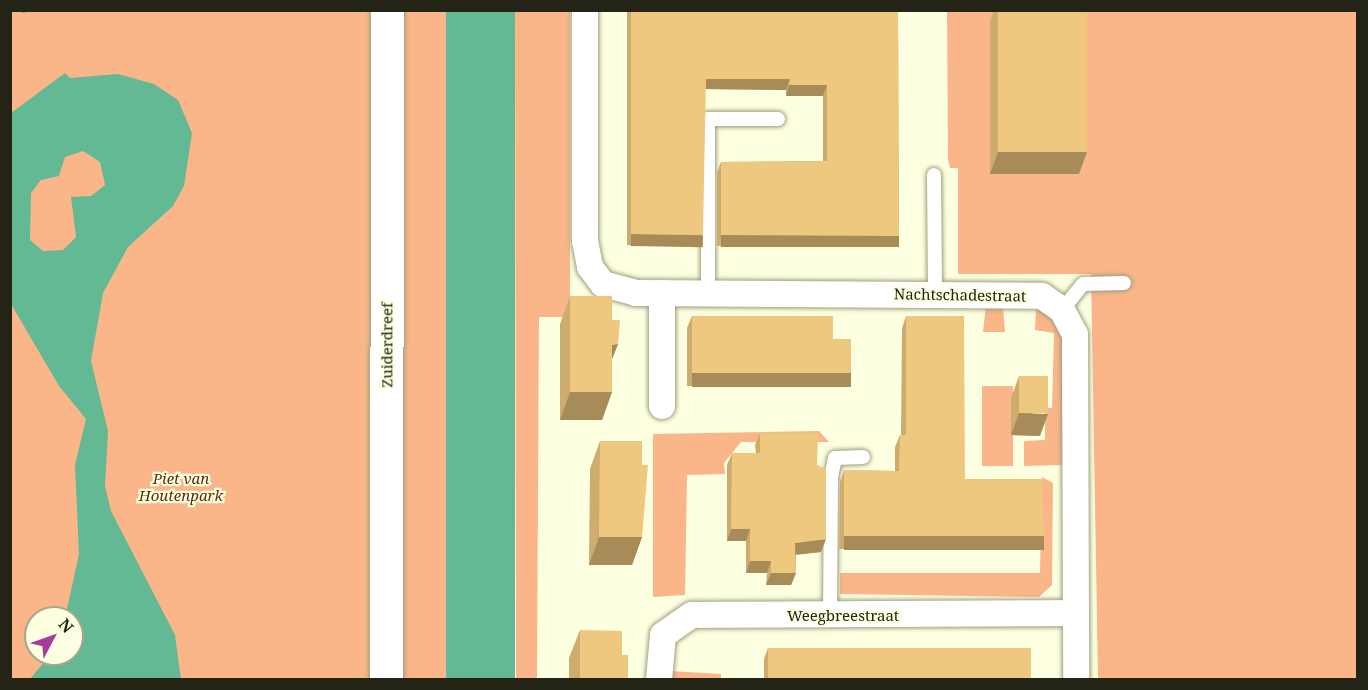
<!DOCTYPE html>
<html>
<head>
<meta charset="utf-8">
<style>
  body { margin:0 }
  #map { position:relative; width:1368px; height:690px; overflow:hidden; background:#fdffe1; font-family:"Noto Serif",serif }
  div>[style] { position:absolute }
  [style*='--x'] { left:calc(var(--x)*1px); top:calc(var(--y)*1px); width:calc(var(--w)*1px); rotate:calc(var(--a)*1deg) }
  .green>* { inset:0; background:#fab689; transform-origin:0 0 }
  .water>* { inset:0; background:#63b994; transform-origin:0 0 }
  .roads { filter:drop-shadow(0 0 2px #9fa07d) drop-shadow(0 0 2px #9fa07d) }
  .lane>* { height:14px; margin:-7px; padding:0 7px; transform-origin:7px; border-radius:7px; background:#fff }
  .street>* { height:26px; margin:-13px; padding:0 13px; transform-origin:13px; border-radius:13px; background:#fff }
  .secondary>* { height:33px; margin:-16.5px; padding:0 16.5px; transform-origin:16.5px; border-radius:16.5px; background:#fff }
  .wall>* { inset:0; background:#ceac6e }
  .shaded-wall>* { inset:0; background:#a78c5a; transform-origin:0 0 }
  .building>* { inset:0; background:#efc880; transform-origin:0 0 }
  span { translate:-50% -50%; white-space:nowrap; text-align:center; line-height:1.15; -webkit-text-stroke:4.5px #fdffe1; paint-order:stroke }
  .street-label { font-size:15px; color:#242416 }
  .park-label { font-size:15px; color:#592e0b; font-style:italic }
  .frame { position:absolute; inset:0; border:12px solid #242416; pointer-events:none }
  .north { position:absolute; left:24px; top:606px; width:60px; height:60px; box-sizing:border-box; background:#fdffe1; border:2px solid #a6a790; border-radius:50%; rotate:49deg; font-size:16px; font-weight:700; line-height:24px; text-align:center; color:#242416 }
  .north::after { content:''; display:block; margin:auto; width:21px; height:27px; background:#a73b9b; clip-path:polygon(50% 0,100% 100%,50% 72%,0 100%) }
</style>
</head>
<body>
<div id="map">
  <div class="green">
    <div style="clip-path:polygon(evenodd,10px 11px,372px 11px,371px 679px,11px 679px,10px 11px,36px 618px,72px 618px,72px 654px,36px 654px,36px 618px)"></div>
    <div style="left:403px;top:11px;width:43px;height:668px"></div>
    <div style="clip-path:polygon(515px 11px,570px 11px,570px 317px,539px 317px,537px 680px,516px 679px)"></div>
    <div style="clip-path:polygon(947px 11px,1357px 11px,1357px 679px,1098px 679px,1091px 274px,958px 274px,958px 168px,950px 168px,948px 159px)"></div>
    <div style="clip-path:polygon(986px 305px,1003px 307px,1005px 332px,983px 332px)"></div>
    <div style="clip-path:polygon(1036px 308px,1047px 308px,1067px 334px,1064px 465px,1024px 466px,1024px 441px,1045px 440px,1045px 408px,1052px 408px,1054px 333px,1035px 330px)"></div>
    <div style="left:982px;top:386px;width:31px;height:80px"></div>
    <div style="clip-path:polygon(819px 431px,829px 442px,741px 442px,724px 463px,725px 474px,687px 475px,685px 595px,653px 597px,653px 434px)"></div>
    <div style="clip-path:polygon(1042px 477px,1053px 483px,1052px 585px,1039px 597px,840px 594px,840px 573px,1040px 573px)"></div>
    <div style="clip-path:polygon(670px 671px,721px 674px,721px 679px,671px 679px)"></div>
  </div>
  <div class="water">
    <div style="left:446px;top:11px;width:69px;height:668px"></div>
    <div style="clip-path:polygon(evenodd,65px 73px,70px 78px,118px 74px,154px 84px,178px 100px,192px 133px,184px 186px,173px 206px,128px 247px,103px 293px,91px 361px,108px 431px,105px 486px,111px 511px,175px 635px,181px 679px,30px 679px,51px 654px,72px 654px,72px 618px,65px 618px,79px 554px,75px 465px,86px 419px,59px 386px,11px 304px,11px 113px,65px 73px,83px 151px,100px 162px,105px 185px,91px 196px,71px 197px,76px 237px,63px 250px,43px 251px,30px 240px,31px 193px,41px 180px,59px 176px,65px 157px,83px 151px)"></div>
  </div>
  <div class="roads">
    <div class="lane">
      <div style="--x:934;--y:175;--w:119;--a:89.5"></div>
      <div style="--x:708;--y:292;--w:173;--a:-90"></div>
      <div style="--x:708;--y:119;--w:70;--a:0"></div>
      <div style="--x:1062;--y:310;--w:33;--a:-51"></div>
      <div style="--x:1083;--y:284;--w:41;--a:-1.4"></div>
      <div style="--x:830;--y:617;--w:140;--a:-89.6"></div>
      <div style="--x:831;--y:477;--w:19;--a:-78"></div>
      <div style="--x:835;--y:458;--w:28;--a:-2"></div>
    </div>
    <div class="street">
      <div style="--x:585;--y:10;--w:231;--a:90"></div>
      <div style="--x:585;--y:241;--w:26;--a:79"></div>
      <div style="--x:590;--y:267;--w:21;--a:53"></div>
      <div style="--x:603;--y:284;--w:34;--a:15"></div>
      <div style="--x:636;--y:293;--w:406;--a:0.4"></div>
      <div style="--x:1042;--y:296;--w:24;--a:35"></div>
      <div style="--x:1062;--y:310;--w:27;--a:62"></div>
      <div style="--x:1075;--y:334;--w:346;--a:89.8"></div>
      <div style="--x:662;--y:293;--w:113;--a:90"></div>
      <div style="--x:659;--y:680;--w:45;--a:-84.9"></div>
      <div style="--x:663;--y:635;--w:35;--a:-35"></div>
      <div style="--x:692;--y:615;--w:384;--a:-0.3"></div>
    </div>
    <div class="secondary">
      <div style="--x:386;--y:680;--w:670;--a:-89.91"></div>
    </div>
  </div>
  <div class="wall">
    <div style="clip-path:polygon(627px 10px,898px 10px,899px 236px,895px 246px,717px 246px,717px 172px,721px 162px,823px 161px,823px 96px,786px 96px,786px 90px,705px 89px,699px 246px,627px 245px)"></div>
    <div style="clip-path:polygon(994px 10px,1087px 10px,1079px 174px,990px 174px,990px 21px)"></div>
    <div style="clip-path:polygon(570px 296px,612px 320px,618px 344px,612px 359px,612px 392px,602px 420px,560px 420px,560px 324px)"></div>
    <div style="clip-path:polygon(692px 316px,833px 339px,846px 386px,687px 386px,687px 328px)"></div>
    <div style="clip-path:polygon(906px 316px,965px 479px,1040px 549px,839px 549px,840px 482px,844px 470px,895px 471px,895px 447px,900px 435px,901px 435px,902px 328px)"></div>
    <div style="clip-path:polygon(1019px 376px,1040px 436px,1011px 435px,1011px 398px)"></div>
    <div style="clip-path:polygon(760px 433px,817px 465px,821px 552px,796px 555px,796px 573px,791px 585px,766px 585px,767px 573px,746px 573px,746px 541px,727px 541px,727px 465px,732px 453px,756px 453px,755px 445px)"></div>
    <div style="clip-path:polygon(600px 441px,642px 537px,632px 565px,589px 565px,590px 469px)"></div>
    <div style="clip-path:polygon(580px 630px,622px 655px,628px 680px,569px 680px,569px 658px)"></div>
    <div style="clip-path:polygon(768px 648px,1031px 680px,764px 680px,764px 659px)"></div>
  </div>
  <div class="shaded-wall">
    <div style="clip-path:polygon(23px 10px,38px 10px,22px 13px)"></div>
    <div style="clip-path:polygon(706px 79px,790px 79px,786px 90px,702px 89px)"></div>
    <div style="clip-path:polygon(789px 85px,827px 85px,823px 96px,786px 96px)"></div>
    <div style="clip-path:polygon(998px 152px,1087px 152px,1079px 174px,990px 174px)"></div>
    <div style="left:631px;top:234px;width:72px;height:12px;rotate:1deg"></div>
    <div style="left:721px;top:235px;width:178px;height:12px"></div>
    <div style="clip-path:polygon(618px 344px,607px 372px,612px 345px)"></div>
    <div style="left:692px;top:373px;width:159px;height:14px"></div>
    <div style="clip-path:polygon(570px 392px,612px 392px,602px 420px,560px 420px)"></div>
    <div style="clip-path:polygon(1019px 413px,1048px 414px,1040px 436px,1011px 435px)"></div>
    <div style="clip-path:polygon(731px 529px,750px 529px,746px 541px,727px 541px)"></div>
    <div style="left:844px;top:536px;width:200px;height:14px"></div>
    <div style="clip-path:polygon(599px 537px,642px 537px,632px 565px,589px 565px)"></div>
    <div style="clip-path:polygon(826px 539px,821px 552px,791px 555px,795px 543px)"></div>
    <div style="clip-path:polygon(750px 561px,771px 561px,767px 573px,746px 573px)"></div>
    <div style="clip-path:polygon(771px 573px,796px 573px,791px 585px,766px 585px)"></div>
  </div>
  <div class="building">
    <div style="clip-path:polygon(631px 10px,898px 10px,899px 236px,721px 235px,721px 162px,827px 161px,827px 85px,789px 85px,790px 79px,706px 79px,703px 235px,631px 234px)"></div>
    <div style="left:998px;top:10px;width:89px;height:142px"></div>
    <div style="clip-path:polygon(570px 296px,612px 296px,612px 320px,620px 320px,618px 344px,612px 345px,612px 392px,570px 392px)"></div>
    <div style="clip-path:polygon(692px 316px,833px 316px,833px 339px,851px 339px,851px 373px,692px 373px)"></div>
    <div style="clip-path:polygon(906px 316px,964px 316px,965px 479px,1042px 479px,1044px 536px,844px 536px,844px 470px,899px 471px,900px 435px,906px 435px)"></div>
    <div style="left:1019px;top:376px;width:29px;height:37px"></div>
    <div style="clip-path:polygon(760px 433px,818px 433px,817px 465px,826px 469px,826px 539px,795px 543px,796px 573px,771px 573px,771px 561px,750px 561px,750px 529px,731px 529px,732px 453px,760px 453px)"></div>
    <div style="clip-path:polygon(600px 441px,642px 441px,642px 465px,648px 465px,642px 537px,599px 537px)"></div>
    <div style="clip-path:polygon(580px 630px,622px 631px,622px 655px,628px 655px,628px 679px,580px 680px)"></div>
    <div style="left:768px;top:648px;width:263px;height:32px"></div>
  </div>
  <div class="street-label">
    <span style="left:960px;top:295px;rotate:1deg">Nachtschadestraat</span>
    <span style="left:387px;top:345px;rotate:-90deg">Zuiderdreef</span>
    <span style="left:843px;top:616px">Weegbreestraat</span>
  </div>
  <div class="park-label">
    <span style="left:181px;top:487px">Piet van<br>Houtenpark</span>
  </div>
  <div class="frame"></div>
  <div class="north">N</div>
</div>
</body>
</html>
